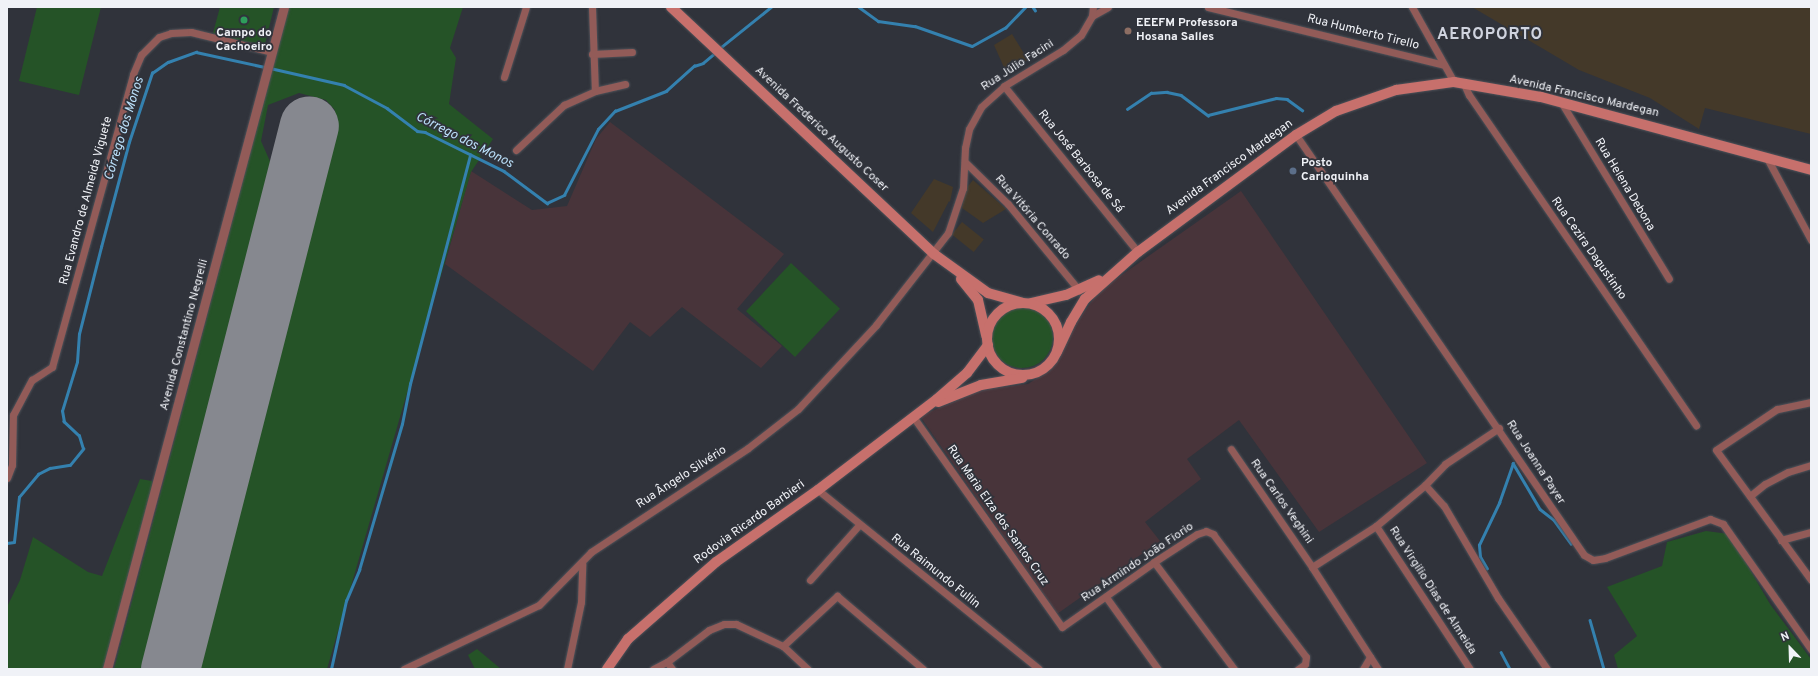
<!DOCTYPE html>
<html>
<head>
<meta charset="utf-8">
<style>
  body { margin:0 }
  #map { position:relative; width:1818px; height:676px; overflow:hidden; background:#30333b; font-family:Overpass,sans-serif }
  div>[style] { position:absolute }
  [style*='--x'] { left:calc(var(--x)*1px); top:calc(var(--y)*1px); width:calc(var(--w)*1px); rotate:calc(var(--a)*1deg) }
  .commercial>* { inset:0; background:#443929; transform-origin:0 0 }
  .industrial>* { inset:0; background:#48343a }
  .green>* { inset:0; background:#255327; transform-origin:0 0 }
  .round { border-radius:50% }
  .stream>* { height:2.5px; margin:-1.25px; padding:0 1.25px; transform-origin:1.25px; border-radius:1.25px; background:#3481af }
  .runway>* { height:59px; margin:-29.5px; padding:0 29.5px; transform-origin:29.5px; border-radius:29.5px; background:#86888f }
  .roads { filter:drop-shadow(0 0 1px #4f5259) drop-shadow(0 0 1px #4f5259) }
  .minor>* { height:7px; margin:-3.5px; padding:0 3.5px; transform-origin:3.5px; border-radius:3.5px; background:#925b58 }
  .tertiary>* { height:9px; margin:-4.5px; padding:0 4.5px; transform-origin:4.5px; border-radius:4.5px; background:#925b58 }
  .secondary>* { height:10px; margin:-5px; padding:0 5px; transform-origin:5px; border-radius:5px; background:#c7706c }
  .secondary>.ring { margin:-5px; padding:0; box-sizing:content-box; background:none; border:10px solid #c7706c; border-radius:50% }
  .dots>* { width:11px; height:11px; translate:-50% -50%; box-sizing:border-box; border:2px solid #30333b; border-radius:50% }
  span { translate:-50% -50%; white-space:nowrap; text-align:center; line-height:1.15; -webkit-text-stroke:3.5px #30333b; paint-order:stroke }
  .poi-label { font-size:12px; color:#f0f2f7; font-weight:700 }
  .left { translate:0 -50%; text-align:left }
  .street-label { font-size:12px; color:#f0f2f7 }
  .water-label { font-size:13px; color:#bbe0fa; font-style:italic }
  .district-label { font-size:16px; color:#d0d4df; font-weight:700; letter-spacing:1px }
  .frame { position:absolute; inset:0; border:8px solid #f0f2f7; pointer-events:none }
  .north { position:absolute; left:1770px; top:628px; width:40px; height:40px; -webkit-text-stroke:3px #30333b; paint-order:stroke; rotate:337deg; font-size:11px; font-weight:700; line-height:16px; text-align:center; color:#f0f2f7 }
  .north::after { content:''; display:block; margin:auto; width:14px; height:18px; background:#f0f2f7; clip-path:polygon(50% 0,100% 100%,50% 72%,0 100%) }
</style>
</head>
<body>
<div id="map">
  <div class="commercial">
    <div style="clip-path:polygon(1472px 7px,1811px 7px,1811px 134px,1705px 108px,1699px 129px,1650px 98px,1579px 70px)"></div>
    <div style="clip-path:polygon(1012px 34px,1028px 60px,1006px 72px,994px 45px)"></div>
    <div style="clip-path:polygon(934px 179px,953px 187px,950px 202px,949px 201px,933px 232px,911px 213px)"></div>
    <div style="clip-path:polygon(973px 180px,1006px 209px,983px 223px,962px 208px,965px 190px)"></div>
    <div style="left:962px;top:222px;width:28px;height:16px;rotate:39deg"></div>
  </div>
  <div class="industrial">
    <div style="clip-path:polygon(610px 122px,784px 254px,737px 309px,782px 346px,761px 368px,682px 307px,650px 337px,630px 322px,593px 371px,445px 264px,471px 171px,532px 210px,567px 206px,596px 139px)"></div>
    <div style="clip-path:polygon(1241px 191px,1427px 463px,1319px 532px,1239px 420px,1187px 459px,1201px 479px,1145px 522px,1160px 541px,1057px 614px,920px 416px,981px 390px,1028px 384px,1042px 375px,1058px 356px,1070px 332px,1099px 291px)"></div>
  </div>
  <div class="green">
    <div style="clip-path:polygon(37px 7px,101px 7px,79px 95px,19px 81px)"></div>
    <div style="clip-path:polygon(220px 7px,274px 7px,265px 44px,240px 41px,213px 33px)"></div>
    <div style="clip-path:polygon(289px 7px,463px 7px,450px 48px,456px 58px,449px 104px,493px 139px,471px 172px,327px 669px,189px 669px,335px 110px,326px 100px,299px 93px,268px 105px,261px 141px,276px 175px,150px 669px,114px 669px)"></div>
    <div style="left:791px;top:263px;width:67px;height:66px;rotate:43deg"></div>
    <div class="round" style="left:991px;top:306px;width:62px;height:62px"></div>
    <div style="clip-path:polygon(140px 479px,152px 481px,153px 486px,106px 669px,7px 669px,7px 607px,20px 580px,33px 537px,88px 572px,102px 576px)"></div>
    <div style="clip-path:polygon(1706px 531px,1729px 534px,1770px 604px,1811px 659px,1811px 669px,1618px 669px,1614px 655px,1637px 636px,1607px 587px,1662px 566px,1667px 542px)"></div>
    <div style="clip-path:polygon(477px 649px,501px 669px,475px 669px,468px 655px)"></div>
  </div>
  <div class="stream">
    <div style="--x:859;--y:7;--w:24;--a:36"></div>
    <div style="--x:878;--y:21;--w:37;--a:8"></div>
    <div style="--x:915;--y:26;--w:60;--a:19.3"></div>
    <div style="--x:972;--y:46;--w:38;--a:-29"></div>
    <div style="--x:1005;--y:28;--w:29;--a:-46"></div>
    <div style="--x:1033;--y:7;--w:4;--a:56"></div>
    <div style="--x:720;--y:48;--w:65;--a:-38.8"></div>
    <div style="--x:270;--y:68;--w:76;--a:12.9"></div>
    <div style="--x:344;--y:85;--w:49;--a:28.1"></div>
    <div style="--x:387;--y:108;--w:38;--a:37"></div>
    <div style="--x:417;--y:131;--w:8;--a:7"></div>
    <div style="--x:425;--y:132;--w:88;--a:26.3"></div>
    <div style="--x:504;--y:171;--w:54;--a:36.7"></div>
    <div style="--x:547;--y:203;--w:19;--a:-25"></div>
    <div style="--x:564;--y:195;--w:74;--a:-62.7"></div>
    <div style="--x:598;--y:129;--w:25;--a:-47"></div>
    <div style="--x:615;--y:111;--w:55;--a:-21.4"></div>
    <div style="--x:666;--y:91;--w:38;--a:-42"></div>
    <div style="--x:694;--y:66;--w:9;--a:-18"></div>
    <div style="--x:703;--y:63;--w:17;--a:-40"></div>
    <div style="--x:1127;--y:109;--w:29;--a:-34"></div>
    <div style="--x:1151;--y:93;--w:16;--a:-4"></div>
    <div style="--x:1167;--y:92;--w:14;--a:12"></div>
    <div style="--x:1181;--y:95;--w:34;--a:37"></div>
    <div style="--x:1208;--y:115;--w:70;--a:-14"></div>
    <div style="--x:1276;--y:98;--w:11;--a:5"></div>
    <div style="--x:1287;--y:99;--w:19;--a:36"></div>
    <div style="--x:1513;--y:463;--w:53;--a:59.6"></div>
    <div style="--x:1540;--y:509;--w:18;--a:38"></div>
    <div style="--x:1554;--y:520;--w:29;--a:54"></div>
    <div style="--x:7;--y:543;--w:7;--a:-8"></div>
    <div style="--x:14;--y:542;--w:45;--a:-83.7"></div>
    <div style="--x:19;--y:497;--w:30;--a:-50"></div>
    <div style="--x:38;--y:474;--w:13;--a:-27"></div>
    <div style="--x:50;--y:468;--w:20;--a:-9"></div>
    <div style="--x:70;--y:465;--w:21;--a:-51"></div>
    <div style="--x:83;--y:449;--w:14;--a:-107"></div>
    <div style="--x:79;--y:436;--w:21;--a:-137"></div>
    <div style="--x:64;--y:422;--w:11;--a:-100"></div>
    <div style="--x:62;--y:411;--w:51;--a:-73"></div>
    <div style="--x:77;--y:362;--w:28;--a:-86"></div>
    <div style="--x:79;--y:334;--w:90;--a:-75.8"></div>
    <div style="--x:101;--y:247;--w:109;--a:-75.1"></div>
    <div style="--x:129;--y:142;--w:73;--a:-71.6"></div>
    <div style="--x:152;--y:73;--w:19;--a:-35"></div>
    <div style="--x:168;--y:62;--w:30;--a:-20"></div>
    <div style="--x:196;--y:52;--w:71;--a:12.3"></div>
    <div style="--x:1487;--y:569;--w:14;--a:-120"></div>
    <div style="--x:1480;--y:557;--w:12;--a:-95"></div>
    <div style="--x:1479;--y:545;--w:47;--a:-64.5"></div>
    <div style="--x:1499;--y:503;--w:42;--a:-70.7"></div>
    <div style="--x:1590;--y:620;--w:51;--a:74.1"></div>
    <div style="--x:1501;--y:652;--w:19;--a:62"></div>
    <div style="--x:331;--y:669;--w:70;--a:-77.6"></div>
    <div style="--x:346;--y:601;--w:34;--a:-67"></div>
    <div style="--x:359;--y:570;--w:152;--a:-73.6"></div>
    <div style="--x:402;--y:424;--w:41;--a:-78.7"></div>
    <div style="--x:410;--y:384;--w:237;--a:-75.3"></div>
  </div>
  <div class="runway">
    <div style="--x:170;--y:669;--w:561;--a:-75.67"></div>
  </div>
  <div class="roads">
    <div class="minor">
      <div style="--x:592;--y:7;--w:84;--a:88"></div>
      <div style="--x:1208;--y:7;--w:243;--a:13.8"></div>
      <div style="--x:1412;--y:7;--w:86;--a:60.8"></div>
      <div style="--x:1092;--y:16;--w:18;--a:-29"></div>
      <div style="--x:592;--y:54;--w:40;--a:-2.9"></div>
      <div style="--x:504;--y:77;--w:73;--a:-72.6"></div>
      <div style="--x:1464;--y:84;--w:12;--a:66"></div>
      <div style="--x:1469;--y:95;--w:401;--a:55.5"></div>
      <div style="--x:1004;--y:86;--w:213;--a:51.1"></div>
      <div style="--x:1561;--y:102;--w:207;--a:58.6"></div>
      <div style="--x:1296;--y:135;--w:509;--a:55.56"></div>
      <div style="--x:1584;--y:555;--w:10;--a:29"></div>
      <div style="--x:1593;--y:560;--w:12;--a:-9"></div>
      <div style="--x:1605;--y:558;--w:112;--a:-20.4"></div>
      <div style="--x:1710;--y:519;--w:14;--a:21"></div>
      <div style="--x:1723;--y:524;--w:153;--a:54.9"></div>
      <div style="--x:516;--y:150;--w:66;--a:-43.2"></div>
      <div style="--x:564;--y:105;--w:34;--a:-24"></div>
      <div style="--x:595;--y:91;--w:31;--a:-13"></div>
      <div style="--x:1768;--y:160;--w:91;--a:61.7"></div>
      <div style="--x:965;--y:162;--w:60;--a:44.3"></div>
      <div style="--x:1008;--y:204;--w:112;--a:50.5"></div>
      <div style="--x:1811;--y:402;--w:35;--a:168"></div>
      <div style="--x:1777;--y:409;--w:73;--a:146.1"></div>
      <div style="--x:1716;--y:450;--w:161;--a:53.8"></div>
      <div style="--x:914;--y:418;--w:256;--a:54.7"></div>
      <div style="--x:1062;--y:627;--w:113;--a:-35.2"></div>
      <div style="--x:1154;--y:562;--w:51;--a:-33.1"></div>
      <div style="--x:1197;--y:534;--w:9;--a:-18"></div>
      <div style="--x:1206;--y:531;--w:8;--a:23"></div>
      <div style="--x:1213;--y:534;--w:154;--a:52.9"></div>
      <div style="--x:1306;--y:657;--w:7;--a:98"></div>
      <div style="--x:1305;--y:664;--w:9;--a:144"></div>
      <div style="--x:1231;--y:449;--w:143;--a:55.5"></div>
      <div style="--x:1312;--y:567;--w:121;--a:57.1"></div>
      <div style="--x:7;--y:478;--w:14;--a:-69"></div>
      <div style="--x:12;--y:465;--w:50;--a:-88.9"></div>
      <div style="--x:13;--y:415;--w:40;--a:-62"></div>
      <div style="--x:32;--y:380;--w:24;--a:-33"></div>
      <div style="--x:52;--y:367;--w:304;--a:-74.5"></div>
      <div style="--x:133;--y:74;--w:21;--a:-67"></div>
      <div style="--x:141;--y:55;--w:25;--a:-45"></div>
      <div style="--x:159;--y:37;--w:13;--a:-18"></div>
      <div style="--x:171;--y:33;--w:20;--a:-3"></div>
      <div style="--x:191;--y:32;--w:83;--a:13.9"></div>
      <div style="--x:1425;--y:485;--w:28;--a:48"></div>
      <div style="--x:1444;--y:506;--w:107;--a:59.6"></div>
      <div style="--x:1498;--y:598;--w:86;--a:55.4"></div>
      <div style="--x:818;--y:490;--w:284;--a:39"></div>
      <div style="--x:1750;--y:496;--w:19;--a:-39"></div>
      <div style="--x:1765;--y:484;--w:26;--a:-28"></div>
      <div style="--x:1788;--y:472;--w:24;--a:-17"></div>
      <div style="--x:1376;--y:526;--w:171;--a:56.7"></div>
      <div style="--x:1781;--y:540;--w:31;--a:-15"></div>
      <div style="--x:1154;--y:562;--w:134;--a:53.2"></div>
      <div style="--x:1312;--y:567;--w:76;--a:-32.6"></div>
      <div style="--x:1376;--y:526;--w:64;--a:-39.9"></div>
      <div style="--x:1425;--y:485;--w:29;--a:-46"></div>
      <div style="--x:1445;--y:464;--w:65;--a:-33.7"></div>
      <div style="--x:810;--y:580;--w:74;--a:-48.3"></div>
      <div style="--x:1106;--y:597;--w:89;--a:54.2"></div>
      <div style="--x:783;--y:646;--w:74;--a:-42.8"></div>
      <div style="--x:837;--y:596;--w:113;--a:40.3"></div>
      <div style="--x:667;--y:662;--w:9;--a:54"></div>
      <div style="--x:404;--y:669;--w:149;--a:-25.4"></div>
      <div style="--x:539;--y:605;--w:74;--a:-45.5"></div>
      <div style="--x:591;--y:552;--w:188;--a:-33.5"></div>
      <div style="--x:748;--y:448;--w:63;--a:-38"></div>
      <div style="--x:798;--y:409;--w:115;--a:-47.1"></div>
      <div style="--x:876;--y:325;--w:117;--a:-52"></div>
      <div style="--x:948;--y:233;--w:47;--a:-71.6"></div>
      <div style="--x:963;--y:188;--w:40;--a:-87.1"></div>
      <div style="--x:965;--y:148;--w:19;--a:-78"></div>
      <div style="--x:969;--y:129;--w:25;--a:-61"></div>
      <div style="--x:981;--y:107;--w:31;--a:-42"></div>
      <div style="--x:1004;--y:86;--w:69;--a:-31.4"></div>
      <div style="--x:1063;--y:50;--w:23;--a:-40"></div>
      <div style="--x:1081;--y:35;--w:22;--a:-60"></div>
      <div style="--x:1092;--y:16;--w:9;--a:-84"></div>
      <div style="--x:567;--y:669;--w:68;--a:-78.2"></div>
      <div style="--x:581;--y:602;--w:38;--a:-88"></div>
      <div style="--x:653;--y:669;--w:16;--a:-27"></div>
      <div style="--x:667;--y:662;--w:53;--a:-37.3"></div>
      <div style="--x:709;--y:630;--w:16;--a:-22"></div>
      <div style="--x:724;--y:624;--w:12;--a:0"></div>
      <div style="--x:736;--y:624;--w:52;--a:25.1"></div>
      <div style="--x:783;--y:646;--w:34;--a:43"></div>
      <div style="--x:1363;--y:669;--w:14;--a:-60"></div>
    </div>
    <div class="tertiary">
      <div style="--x:107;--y:669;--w:685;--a:-75.03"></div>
    </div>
    <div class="secondary">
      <div style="--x:671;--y:7;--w:361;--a:43.2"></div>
      <div style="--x:934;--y:254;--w:67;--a:35.8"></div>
      <div style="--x:988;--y:293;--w:35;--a:16"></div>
      <div style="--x:961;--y:279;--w:27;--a:51"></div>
      <div style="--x:978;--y:300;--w:37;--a:77"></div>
      <div style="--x:1031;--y:303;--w:36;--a:-13"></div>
      <div style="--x:1066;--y:295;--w:36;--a:-24"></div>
      <div class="ring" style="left:987px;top:303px;width:62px;height:62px"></div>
      <div style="--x:1057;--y:352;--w:33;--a:-65"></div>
      <div style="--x:1071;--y:322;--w:27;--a:-59"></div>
      <div style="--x:1085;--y:299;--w:71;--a:-41.6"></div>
      <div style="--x:1138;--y:252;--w:197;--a:-36.5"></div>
      <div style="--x:1296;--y:135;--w:47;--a:-31"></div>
      <div style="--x:1336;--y:111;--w:64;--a:-19.3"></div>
      <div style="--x:1396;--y:90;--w:59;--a:-7.9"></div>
      <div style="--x:1454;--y:82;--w:88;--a:9.8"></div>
      <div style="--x:1541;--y:97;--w:280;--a:15.1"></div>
      <div style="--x:938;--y:402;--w:46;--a:-21.6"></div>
      <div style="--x:981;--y:385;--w:42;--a:-9.7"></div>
      <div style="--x:607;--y:669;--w:37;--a:-55"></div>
      <div style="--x:628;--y:639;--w:117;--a:-41.2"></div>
      <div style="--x:716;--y:562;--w:125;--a:-35.2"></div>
      <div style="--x:818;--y:490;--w:150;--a:-37.4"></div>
      <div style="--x:937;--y:399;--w:40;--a:-41"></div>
      <div style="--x:967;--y:373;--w:35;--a:-53"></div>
    </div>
  </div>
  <div class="dots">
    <div style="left:244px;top:20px;background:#2e9e5b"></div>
    <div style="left:1128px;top:31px;background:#8d6e63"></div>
    <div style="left:1293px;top:171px;background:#5c6f8a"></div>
  </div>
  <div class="poi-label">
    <span class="left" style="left:1136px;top:31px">EEEFM Professora<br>Hosana Salles</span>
    <span style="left:244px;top:41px">Campo do<br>Cachoeiro</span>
    <span class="left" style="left:1301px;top:171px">Posto<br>Carioquinha</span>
  </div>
  <div class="street-label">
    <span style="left:1363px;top:33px;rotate:14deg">Rua Humberto Tirello</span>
    <span style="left:1018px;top:66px;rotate:-33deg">Rua Júlio Facini</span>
    <span style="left:1584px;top:97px;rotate:13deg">Avenida Francisco Mardegan</span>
    <span style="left:821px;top:130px;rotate:43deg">Avenida Frederico Augusto Coser</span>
    <span style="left:1080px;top:162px;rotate:51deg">Rua José Barbosa de Sá</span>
    <span style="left:1230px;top:168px;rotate:-36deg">Avenida Francisco Mardegan</span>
    <span style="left:1624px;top:185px;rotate:59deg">Rua Helena Debona</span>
    <span style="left:87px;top:201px;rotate:-75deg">Rua Evandro de Almeida Viguete</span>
    <span style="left:1032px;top:218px;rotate:49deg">Rua Vitória Conrado</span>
    <span style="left:1588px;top:249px;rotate:55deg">Rua Cezira Dagustinho</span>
    <span style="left:185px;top:335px;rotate:-75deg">Avenida Constantino Negrelli</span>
    <span style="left:1535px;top:463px;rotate:57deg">Rua Joanna Payer</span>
    <span style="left:682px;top:478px;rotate:-33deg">Rua Ângelo Silvério</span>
    <span style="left:1281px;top:502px;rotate:55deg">Rua Carlos Veghini</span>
    <span style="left:997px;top:516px;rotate:55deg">Rua Maria Elza dos Santos Cruz</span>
    <span style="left:750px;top:523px;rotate:-36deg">Rodovia Ricardo Barbieri</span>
    <span style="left:1138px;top:563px;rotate:-34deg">Rua Armindo João Fiorio</span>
    <span style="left:935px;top:572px;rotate:39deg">Rua Raimundo Fullin</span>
    <span style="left:1432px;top:591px;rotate:57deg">Rua Virgilio Dias de Almeida</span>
  </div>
  <div class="water-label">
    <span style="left:125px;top:129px;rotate:-73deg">Córrego dos Monos</span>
    <span style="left:464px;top:141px;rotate:27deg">Córrego dos Monos</span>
  </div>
  <div class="district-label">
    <span style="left:1490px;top:35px">AEROPORTO</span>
  </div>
  <div class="frame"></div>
  <div class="north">N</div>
</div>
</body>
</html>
